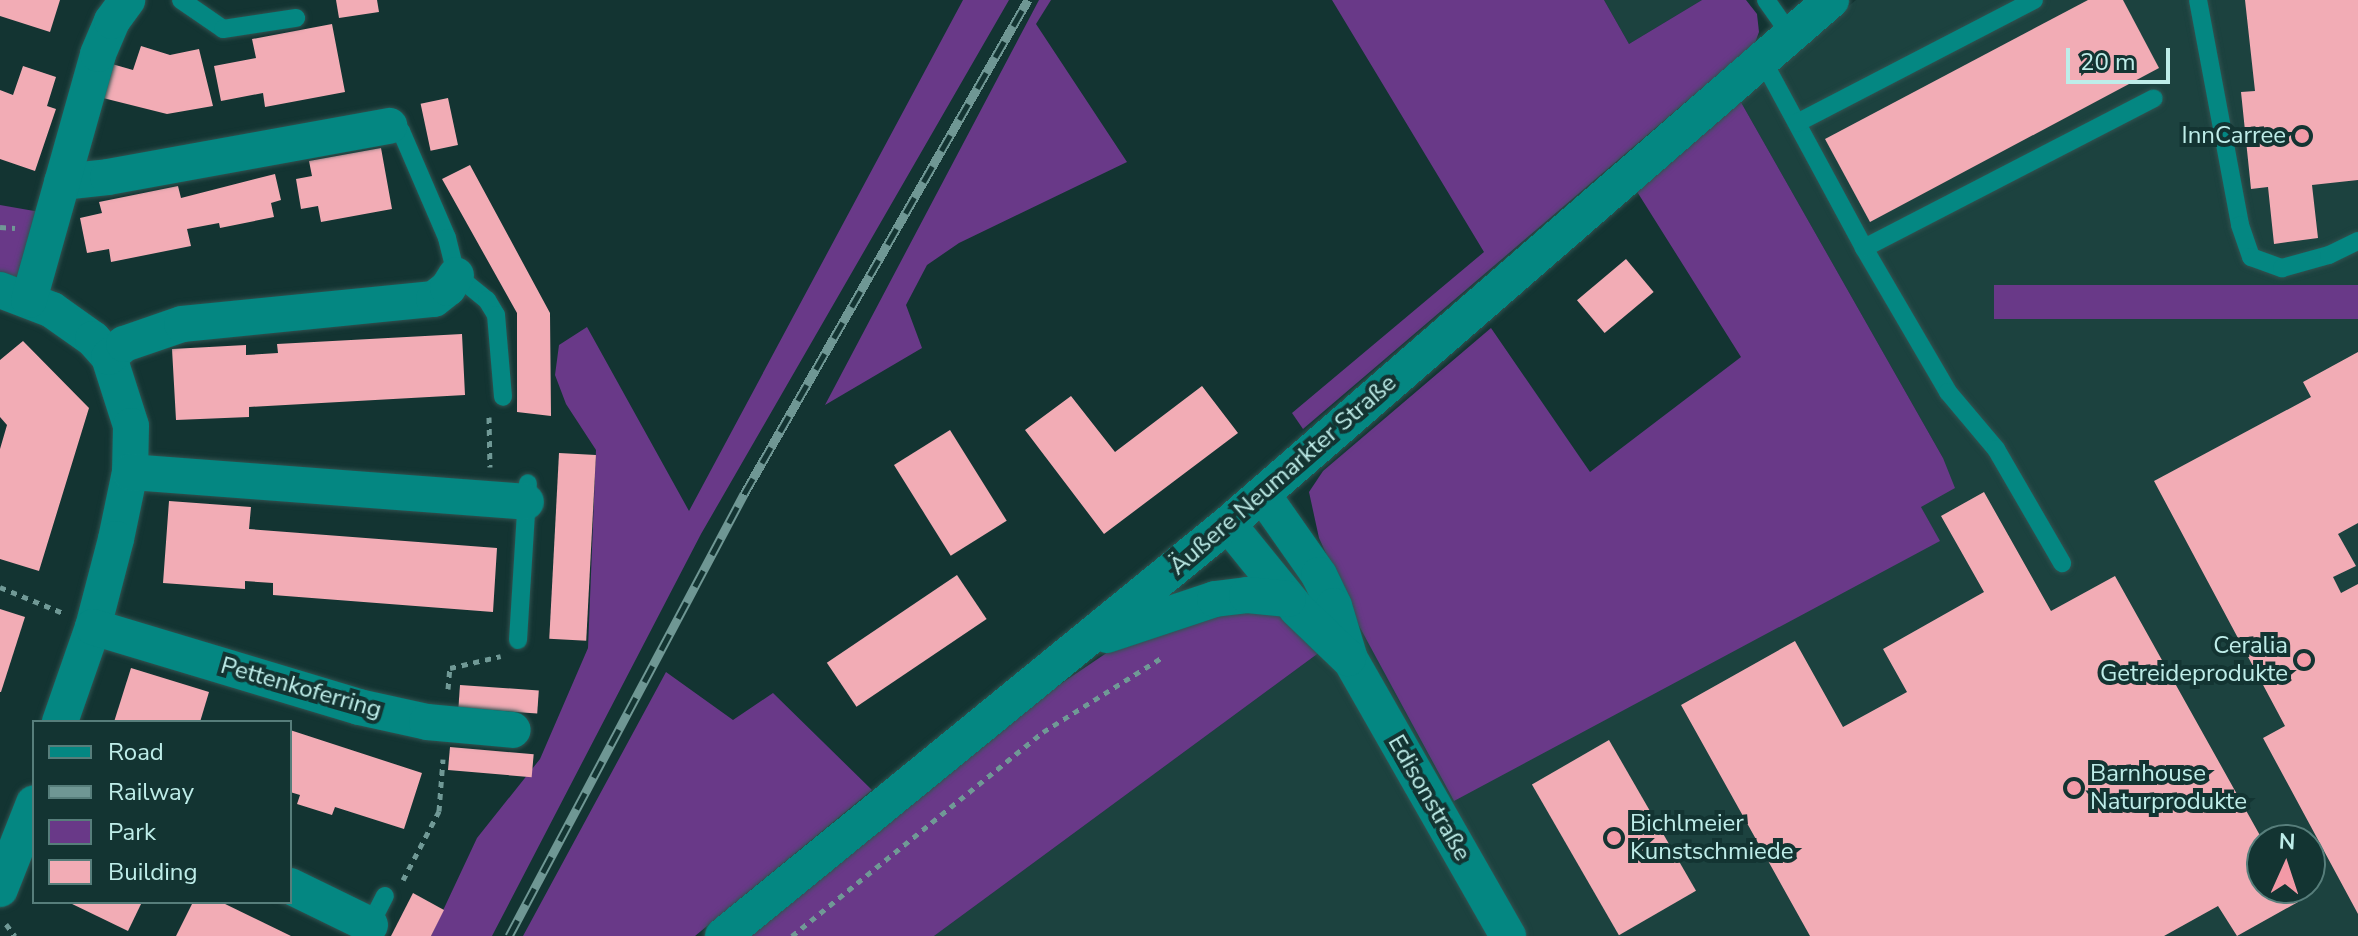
<!DOCTYPE html>
<html>
<head>
<meta charset="utf-8">
<style>
  body { margin:0 }
  #map { position:relative; width:2358px; height:936px; overflow:hidden; background:#133432; font-family:"Nunito Sans",sans-serif }
  div>[style] { position:absolute }
  [style*='--x'] { left:calc(var(--x)*1px); top:calc(var(--y)*1px); width:calc(var(--w)*1px); rotate:calc(var(--a)*1deg) }
  .built>* { inset:0; background:#1c423f }
  .green>* { inset:0; background:#693988; transform-origin:0 0 }
  .building>* { inset:0; background:#f2acb5; transform-origin:0 0 }
  .path>* { height:5px; margin-top:-2.5px; transform-origin:0; background:repeating-linear-gradient(90deg,#709996 0 6px,transparent 0 12px) }
  .roads { filter:drop-shadow(0 0 2px #315250) drop-shadow(0 0 2px #315250) }
  .lane>* { height:18px; margin:-9px; padding:0 9px; transform-origin:9px; border-radius:9px; background:#048782 }
  .street>* { height:36px; margin:-18px; padding:0 18px; transform-origin:18px; border-radius:18px; background:#048782 }
  .rail>* { height:9px; margin-top:-4.5px; transform-origin:0; background:repeating-linear-gradient(90deg,#133432 0 18px,#6f9794 0 36px); box-sizing:border-box; border-block:2px solid #6f9794 }
  .dots>* { width:22px; height:22px; translate:-50% -50%; box-sizing:border-box; border:4px solid #133432; border-radius:50% }
  span { translate:-50% -50%; white-space:nowrap; text-align:center; line-height:1.15; -webkit-text-stroke:8px #133432; paint-order:stroke }
  .poi-label { font-size:24px; color:#beede9 }
  .right { translate:-100% -50%; text-align:right }
  .left { translate:0 -50%; text-align:left }
  .street-label { font-size:24px; color:#beede9 }
  .legend { position:absolute; left:32px; top:720px; width:260px; height:184px; box-sizing:border-box; background:#133432; border:2px solid #577e7b; margin:0; padding:10px 14px; list-style:none; font-size:24px; color:#beede9 }
  .legend li { display:flex; align-items:center; gap:16px; height:40px }
  .legend b { width:40px; border:2px solid #577e7b }
  .north { position:absolute; left:2246px; top:824px; width:80px; height:80px; box-sizing:border-box; background:#133432; border:2px solid #577e7b; border-radius:50%; rotate:3deg; font-size:22px; font-weight:700; line-height:32px; text-align:center; color:#beede9 }
  .north::after { content:''; display:block; margin:auto; width:28px; height:36px; background:#f39aa7; clip-path:polygon(50% 0,100% 100%,50% 72%,0 100%) }
  .scale { position:absolute; left:2066px; top:48px; width:104px; height:36px; box-sizing:border-box; border:4px solid #beede9; border-top:0; padding-left:10px; font-size:24px; line-height:28px; white-space:nowrap; color:#beede9; -webkit-text-stroke:6px #133432; paint-order:stroke }
</style>
</head>
<body>
<div id="map">
  <div class="built">
    <div style="clip-path:polygon(1604px 0,1702px 0,1629px 44px)"></div>
    <div style="clip-path:polygon(evenodd,1856px 0,2358px 0,2358px 936px,934px 936px,1358px 624px,1939px 541px,1921px 507px,1943px 458px,1738px 97px,1856px 0,2262px 840px,2310px 840px,2310px 888px,2262px 888px,2262px 840px)"></div>
  </div>
  <div class="green">
    <div style="clip-path:polygon(963px 0,1009px 0,701px 534px,492px 936px,431px 936px,477px 838px,540px 759px,588px 648px,596px 450px,566px 404px,555px 375px,559px 345px,587px 327px,689px 511px)"></div>
    <div style="clip-path:polygon(1039px 0,1051px 0,1036px 24px,1127px 162px,959px 243px,927px 265px,906px 305px,922px 348px,825px 405px)"></div>
    <div style="clip-path:polygon(1332px 0,1604px 0,1629px 44px,1702px 0,1746px 0,1757px 14px,1759px 32px,1755px 43px,1303px 429px,1292px 413px,1484px 252px)"></div>
    <div style="clip-path:polygon(1738px 97px,1943px 458px,1955px 488px,1921px 507px,1940px 541px,1454px 801px,1358px 624px,1319px 538px,1309px 492px,1323px 471px,1491px 328px,1590px 472px,1741px 357px,1636px 190px)"></div>
    <div style="clip-path:polygon(0 205px,40px 212px,20px 286px,0 282px)"></div>
    <div style="left:2358px;top:285px;width:34px;height:364px;rotate:90deg"></div>
    <div style="clip-path:polygon(1227px 608px,1296px 617px,1324px 649px,934px 936px,749px 936px,1053px 689px,1111px 650px)"></div>
    <div style="clip-path:polygon(666px 672px,733px 720px,773px 693px,872px 790px,695px 936px,523px 936px)"></div>
  </div>
  <div class="building">
    <div style="clip-path:polygon(0 0,60px 0,50px 32px,0 16px)"></div>
    <div style="clip-path:polygon(336px 0,377px 0,379px 12px,339px 18px)"></div>
    <div style="clip-path:polygon(2088px 0,2123px 0,2159px 68px,1870px 222px,1825px 139px)"></div>
    <div style="clip-path:polygon(2245px 0,2358px 0,2358px 180px,2312px 185px,2318px 238px,2274px 244px,2268px 187px,2251px 189px,2241px 92px,2255px 91px)"></div>
    <div style="clip-path:polygon(332px 24px,345px 92px,265px 107px,263px 93px,221px 101px,214px 66px,256px 58px,252px 39px)"></div>
    <div style="clip-path:polygon(141px 46px,170px 55px,199px 49px,213px 106px,167px 114px,103px 98px,112px 64px,133px 70px)"></div>
    <div style="clip-path:polygon(23px 66px,56px 77px,47px 106px,56px 109px,35px 171px,0 159px,0 90px,13px 95px)"></div>
    <div style="left:448px;top:98px;width:48px;height:28px;rotate:78deg"></div>
    <div style="clip-path:polygon(381px 148px,392px 209px,321px 222px,318px 206px,301px 209px,296px 179px,312px 176px,309px 161px)"></div>
    <div style="clip-path:polygon(470px 165px,550px 313px,551px 416px,517px 412px,517px 313px,442px 179px)"></div>
    <div style="clip-path:polygon(275px 174px,281px 200px,271px 203px,274px 217px,220px 228px,219px 223px,187px 229px,191px 246px,111px 262px,109px 249px,87px 253px,80px 218px,102px 213px,99px 202px,178px 186px,181px 198px)"></div>
    <div style="left:1626px;top:259px;width:43px;height:64px;rotate:50deg"></div>
    <div style="clip-path:polygon(462px 334px,465px 395px,249px 407px,249px 417px,176px 420px,172px 349px,246px 345px,246px 355px,278px 353px,277px 344px)"></div>
    <div style="clip-path:polygon(23px 341px,89px 408px,39px 571px,0 559px,0 449px,7px 425px,0 417px,0 360px)"></div>
    <div style="clip-path:polygon(2358px 352px,2358px 523px,2338px 534px,2356px 566px,2333px 577px,2341px 593px,2358px 584px,2358px 914px,2263px 738px,2285px 726px,2154px 481px,2311px 397px,2303px 382px)"></div>
    <div style="clip-path:polygon(1202px 386px,1238px 433px,1104px 534px,1025px 430px,1071px 396px,1115px 452px)"></div>
    <div style="left:950px;top:430px;width:107px;height:66px;rotate:58deg"></div>
    <div style="left:559px;top:453px;width:37px;height:186px;rotate:3deg"></div>
    <div style="clip-path:polygon(1984px 492px,2051px 611px,2115px 576px,2262px 839px,2262px 888px,2290px 888px,2298px 902px,2237px 936px,2218px 906px,2164px 936px,1810px 936px,1681px 705px,1795px 641px,1843px 727px,1907px 692px,1883px 649px,1984px 592px,1941px 516px)"></div>
    <div style="clip-path:polygon(169px 501px,251px 507px,249px 529px,497px 548px,493px 612px,273px 595px,273px 583px,245px 581px,245px 589px,163px 583px)"></div>
    <div style="left:957px;top:575px;width:53px;height:157px;rotate:56deg"></div>
    <div style="clip-path:polygon(0 609px,25px 617px,1px 692px,0 692px)"></div>
    <div style="clip-path:polygon(131px 668px,209px 692px,200px 722px,114px 722px)"></div>
    <div style="left:460px;top:685px;width:79px;height:23px;rotate:4deg"></div>
    <div style="clip-path:polygon(290px 730px,422px 773px,404px 829px,335px 807px,332px 815px,297px 804px,300px 795px,290px 792px)"></div>
    <div style="left:1609px;top:740px;width:174px;height:89px;rotate:60deg"></div>
    <div style="left:450px;top:747px;width:84px;height:23px;rotate:5deg"></div>
    <div style="clip-path:polygon(413px 893px,444px 910px,431px 936px,391px 936px)"></div>
    <div style="clip-path:polygon(68px 902px,142px 902px,128px 931px)"></div>
    <div style="clip-path:polygon(193px 902px,221px 902px,291px 936px,176px 936px)"></div>
  </div>
  <div class="path">
    <div style="--x:0;--y:227;--w:15;--a:4"></div>
    <div style="--x:489;--y:417;--w:50;--a:88.9"></div>
    <div style="--x:0;--y:587;--w:68;--a:22.4"></div>
    <div style="--x:448;--y:689;--w:21;--a:-85"></div>
    <div style="--x:450;--y:668;--w:52;--a:-13.2"></div>
    <div style="--x:403;--y:880;--w:78;--a:-62.4"></div>
    <div style="--x:439;--y:811;--w:52;--a:-85.6"></div>
    <div style="--x:6;--y:924;--w:15;--a:53"></div>
    <div style="--x:792;--y:936;--w:323;--a:-39.1"></div>
    <div style="--x:1043;--y:732;--w:143;--a:-32.1"></div>
  </div>
  <div class="roads">
    <div class="lane">
      <div style="--x:181;--y:0;--w:51;--a:34.6"></div>
      <div style="--x:223;--y:29;--w:74;--a:-8.6"></div>
      <div style="--x:1766;--y:0;--w:42;--a:54.8"></div>
      <div style="--x:2198;--y:0;--w:229;--a:79.4"></div>
      <div style="--x:2240;--y:225;--w:34;--a:71"></div>
      <div style="--x:2251;--y:257;--w:33;--a:20"></div>
      <div style="--x:2282;--y:268;--w:49;--a:-15.5"></div>
      <div style="--x:2329;--y:255;--w:32;--a:-26"></div>
      <div style="--x:1762;--y:59;--w:215;--a:61.6"></div>
      <div style="--x:1864;--y:248;--w:167;--a:59.7"></div>
      <div style="--x:1948;--y:392;--w:75;--a:49.9"></div>
      <div style="--x:1996;--y:449;--w:132;--a:59.9"></div>
      <div style="--x:1797;--y:123;--w:267;--a:-27.4"></div>
      <div style="--x:389;--y:126;--w:13;--a:23"></div>
      <div style="--x:401;--y:131;--w:116;--a:66.7"></div>
      <div style="--x:447;--y:238;--w:38;--a:76"></div>
      <div style="--x:456;--y:275;--w:40;--a:39"></div>
      <div style="--x:487;--y:300;--w:17;--a:59"></div>
      <div style="--x:496;--y:315;--w:82;--a:85.1"></div>
      <div style="--x:1864;--y:248;--w:326;--a:-27.3"></div>
      <div style="--x:518;--y:640;--w:157;--a:-86.4"></div>
      <div style="--x:368;--y:929;--w:37;--a:-63"></div>
    </div>
    <div class="street">
      <div style="--x:62;--y:182;--w:46;--a:-6.2"></div>
      <div style="--x:108;--y:177;--w:286;--a:-10.3"></div>
      <div style="--x:0;--y:290;--w:56;--a:21"></div>
      <div style="--x:52;--y:310;--w:50;--a:35.3"></div>
      <div style="--x:93;--y:339;--w:24;--a:48"></div>
      <div style="--x:109;--y:357;--w:72;--a:72.3"></div>
      <div style="--x:131;--y:426;--w:46;--a:91.2"></div>
      <div style="--x:130;--y:472;--w:68;--a:101.8"></div>
      <div style="--x:116;--y:539;--w:91;--a:104.6"></div>
      <div style="--x:93;--y:627;--w:101;--a:109.2"></div>
      <div style="--x:29;--y:300;--w:255;--a:-74.3"></div>
      <div style="--x:98;--y:54;--w:36;--a:-67"></div>
      <div style="--x:112;--y:21;--w:26;--a:-54"></div>
      <div style="--x:109;--y:357;--w:20;--a:-41"></div>
      <div style="--x:124;--y:344;--w:61;--a:-19"></div>
      <div style="--x:182;--y:324;--w:253;--a:-5.7"></div>
      <div style="--x:434;--y:299;--w:18;--a:-38"></div>
      <div style="--x:448;--y:288;--w:15;--a:-58"></div>
      <div style="--x:130;--y:472;--w:397;--a:4.3"></div>
      <div style="--x:1263;--y:495;--w:98;--a:55"></div>
      <div style="--x:1319;--y:575;--w:34;--a:64"></div>
      <div style="--x:1334;--y:606;--w:55;--a:73.2"></div>
      <div style="--x:1350;--y:659;--w:319;--a:60.3"></div>
      <div style="--x:1228;--y:524;--w:109;--a:50.9"></div>
      <div style="--x:1297;--y:609;--w:71;--a:43.9"></div>
      <div style="--x:93;--y:627;--w:278;--a:16.7"></div>
      <div style="--x:359;--y:707;--w:70;--a:12.4"></div>
      <div style="--x:427;--y:722;--w:86;--a:5.3"></div>
      <div style="--x:1107;--y:635;--w:114;--a:-18.4"></div>
      <div style="--x:1215;--y:599;--w:32;--a:-7"></div>
      <div style="--x:1247;--y:595;--w:41;--a:5.6"></div>
      <div style="--x:290;--y:886;--w:89;--a:26"></div>
      <div style="--x:0;--y:889;--w:92;--a:-68.4"></div>
      <div style="--x:723;--y:936;--w:652;--a:-39.21"></div>
      <div style="--x:1228;--y:524;--w:799;--a:-40.99"></div>
    </div>
  </div>
  <div class="rail">
    <div style="--x:509;--y:936;--w:501;--a:-62"></div>
    <div style="--x:744;--y:494;--w:570;--a:-60.11"></div>
  </div>
  <div class="dots">
    <div style="left:2302px;top:136px;background:#f39aa7"></div>
    <div style="left:2304px;top:660px;background:#f39aa7"></div>
    <div style="left:2074px;top:788px;background:#f39aa7"></div>
    <div style="left:1614px;top:838px;background:#f39aa7"></div>
  </div>
  <div class="poi-label">
    <span class="right" style="left:2286px;top:136px">InnCarree</span>
    <span class="right" style="left:2288px;top:660px">Ceralia<br>Getreideprodukte</span>
    <span class="left" style="left:2090px;top:788px">Barnhouse<br>Naturprodukte</span>
    <span class="left" style="left:1630px;top:838px">Bichlmeier<br>Kunstschmiede</span>
  </div>
  <div class="street-label">
    <span style="left:1283px;top:475px;rotate:-41deg">Äußere Neumarkter Straße</span>
    <span style="left:301px;top:688px;rotate:16deg">Pettenkoferring</span>
    <span style="left:1429px;top:798px;rotate:60deg">Edisonstraße</span>
  </div>
  <ul class="legend">
  <li><b style="height:10px;background:#048782"></b>Road</li>
  <li><b style="height:10px;background:#6f9794"></b>Railway</li>
  <li><b style="height:22px;background:#693988"></b>Park</li>
  <li><b style="height:22px;background:#f2acb5"></b>Building</li>
  </ul>
  <div class="north">N</div>
  <div class="scale">20 m</div>
</div>
</body>
</html>
